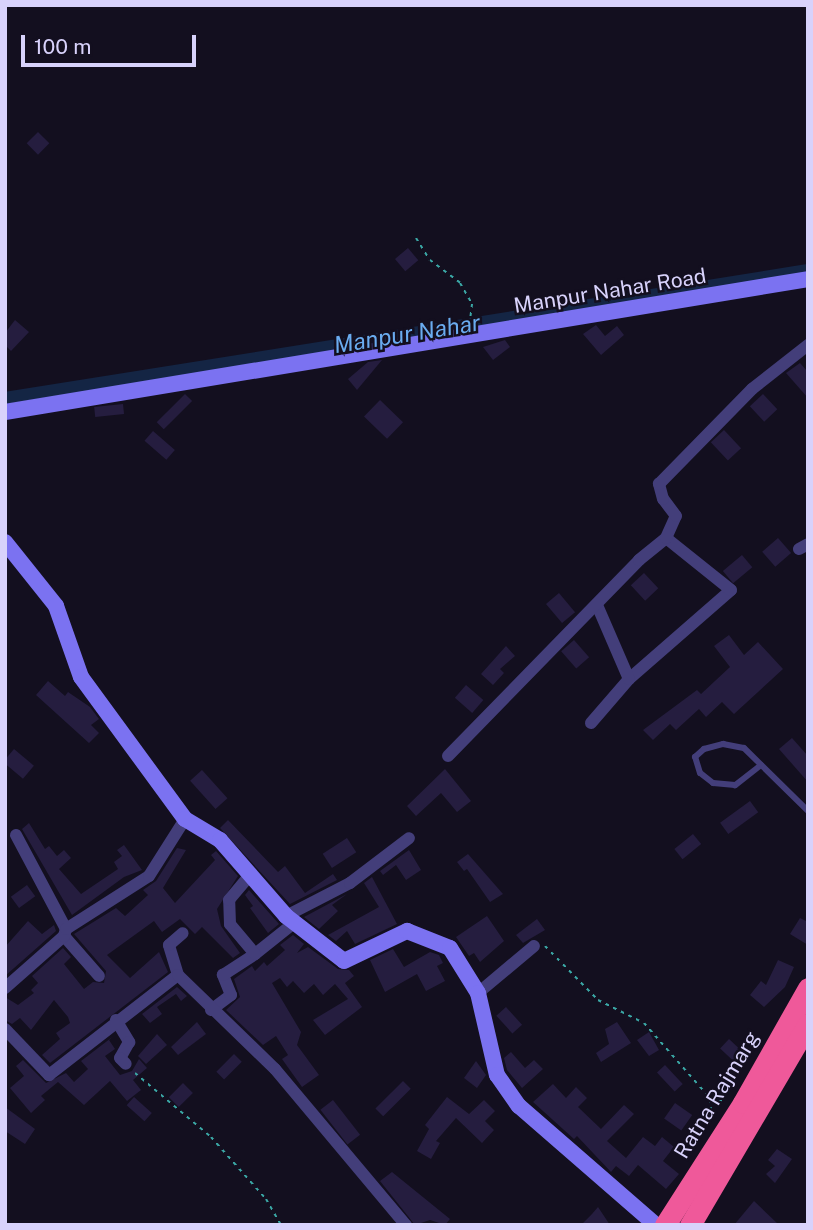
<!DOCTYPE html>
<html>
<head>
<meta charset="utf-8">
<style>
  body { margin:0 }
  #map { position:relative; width:813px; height:1230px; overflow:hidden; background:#130f1f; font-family:"Public Sans",sans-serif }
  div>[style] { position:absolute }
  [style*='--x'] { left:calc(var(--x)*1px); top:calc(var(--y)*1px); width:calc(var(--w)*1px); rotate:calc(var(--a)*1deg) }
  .canal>* { height:12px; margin:-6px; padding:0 6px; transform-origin:6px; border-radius:6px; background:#142544 }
  .building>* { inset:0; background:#251d3f; transform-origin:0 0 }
  .path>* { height:2px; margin-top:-1px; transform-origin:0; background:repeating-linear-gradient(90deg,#3aa7a5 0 3.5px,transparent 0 8.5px) }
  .lane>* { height:6px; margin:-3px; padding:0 3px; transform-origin:3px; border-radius:3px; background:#433e7a }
  .street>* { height:12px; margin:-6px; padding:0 6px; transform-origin:6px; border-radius:6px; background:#433e7a }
  .secondary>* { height:16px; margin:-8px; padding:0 8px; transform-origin:8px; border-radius:8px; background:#7b72f1 }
  .highway>* { height:21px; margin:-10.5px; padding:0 10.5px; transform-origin:10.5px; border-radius:10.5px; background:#ef599a }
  span { translate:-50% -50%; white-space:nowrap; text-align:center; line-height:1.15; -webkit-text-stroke:5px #130f1f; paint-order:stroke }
  .street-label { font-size:21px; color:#d8d2fb }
  .water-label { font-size:23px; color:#6aacf0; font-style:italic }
  .frame { position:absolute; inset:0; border:7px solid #d8d2fb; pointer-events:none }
  .scale { position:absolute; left:21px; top:35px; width:175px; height:32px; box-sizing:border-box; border:4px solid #d8d2fb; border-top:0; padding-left:9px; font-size:21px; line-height:24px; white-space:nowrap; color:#d8d2fb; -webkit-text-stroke:5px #130f1f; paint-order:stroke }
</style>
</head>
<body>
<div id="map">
  <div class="canal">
    <div style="--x:5;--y:398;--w:813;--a:-9.06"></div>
  </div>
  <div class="building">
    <div style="left:38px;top:132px;width:16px;height:16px;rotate:45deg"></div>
    <div style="left:408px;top:248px;width:16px;height:17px;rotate:50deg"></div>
    <div style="clip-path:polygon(15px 320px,29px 332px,11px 351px,5px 345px,5px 333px)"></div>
    <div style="clip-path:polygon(596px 325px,605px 336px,617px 326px,624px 335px,601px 355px,583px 334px)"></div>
    <div style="clip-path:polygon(505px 340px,510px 347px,493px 360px,483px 347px)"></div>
    <div style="clip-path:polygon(382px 360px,357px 390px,348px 379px,368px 362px)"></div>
    <div style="clip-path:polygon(800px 363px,808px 372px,808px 398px,786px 373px)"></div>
    <div style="left:185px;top:394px;width:10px;height:40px;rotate:45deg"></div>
    <div style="left:763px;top:394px;width:21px;height:18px;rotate:47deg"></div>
    <div style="left:380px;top:400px;width:32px;height:23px;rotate:44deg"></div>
    <div style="left:123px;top:404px;width:10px;height:29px;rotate:84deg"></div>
    <div style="left:724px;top:430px;width:25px;height:18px;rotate:47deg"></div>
    <div style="left:153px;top:431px;width:29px;height:13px;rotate:41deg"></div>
    <div style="left:778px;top:538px;width:20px;height:21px;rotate:49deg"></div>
    <div style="left:742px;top:555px;width:16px;height:25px;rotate:50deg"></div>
    <div style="left:644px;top:573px;width:21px;height:18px;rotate:47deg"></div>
    <div style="left:559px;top:593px;width:25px;height:17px;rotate:50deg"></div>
    <div style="clip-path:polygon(729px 635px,744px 655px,758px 642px,783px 669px,734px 714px,722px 702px,706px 717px,699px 709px,676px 730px,670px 724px,653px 740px,643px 730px,697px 690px,701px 694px,730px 667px,714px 646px)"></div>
    <div style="left:574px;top:640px;width:23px;height:17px;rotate:49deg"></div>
    <div style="clip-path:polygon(506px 646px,515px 656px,500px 669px,504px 673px,493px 685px,481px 674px)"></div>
    <div style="clip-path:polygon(48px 681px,65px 696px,68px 692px,90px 707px,99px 719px,91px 725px,99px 733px,89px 743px,36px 695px)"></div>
    <div style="left:466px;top:685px;width:23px;height:17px;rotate:41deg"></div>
    <div style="clip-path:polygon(792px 738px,808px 756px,808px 782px,779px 749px)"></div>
    <div style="left:14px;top:749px;width:26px;height:17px;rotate:40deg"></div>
    <div style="clip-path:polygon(445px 769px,471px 801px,457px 812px,441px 793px,416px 816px,407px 806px)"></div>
    <div style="left:202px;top:770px;width:38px;height:16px;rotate:48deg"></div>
    <div style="left:750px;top:801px;width:14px;height:37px;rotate:54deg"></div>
    <div style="clip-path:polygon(228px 820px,278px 872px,285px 866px,305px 893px,333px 874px,337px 880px,290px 904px,220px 828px)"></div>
    <div style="clip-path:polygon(29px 823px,45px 849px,49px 846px,57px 856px,64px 850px,71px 858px,59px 869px,81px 894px,118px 869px,114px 862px,122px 856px,117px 850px,124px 845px,142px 870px,124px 877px,72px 915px,22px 829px)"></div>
    <div style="left:693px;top:834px;width:13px;height:24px;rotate:51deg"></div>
    <div style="left:347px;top:838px;width:17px;height:29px;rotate:57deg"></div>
    <div style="clip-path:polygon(177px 848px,186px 850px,163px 888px,175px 903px,215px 860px,211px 855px,216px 851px,238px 876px,217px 909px,221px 926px,240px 953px,233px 958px,202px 927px,195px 934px,180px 919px,162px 932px,154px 921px,107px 955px,130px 978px,159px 952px,168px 972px,50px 1063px,42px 1055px,60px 1039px,56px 1033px,70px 1023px,68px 1017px,54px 1000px,31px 1030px,20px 1018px,12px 1024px,5px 1020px,5px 997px,18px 1005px,34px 993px,31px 990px,38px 983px,32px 976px,63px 948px,71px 957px,64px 964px,84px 989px,93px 982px,104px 983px,106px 971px,74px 934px,116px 908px,125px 916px,148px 895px,143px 890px,156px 881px)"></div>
    <div style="clip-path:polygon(409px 850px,421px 870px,406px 880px,396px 865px,383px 875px,380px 871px)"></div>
    <div style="clip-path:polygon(468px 854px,503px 894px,490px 902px,467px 869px,464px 871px,457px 862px)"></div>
    <div style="clip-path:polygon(372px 877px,397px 924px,355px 944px,347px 931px,336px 941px,328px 935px,379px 907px,364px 883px)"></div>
    <div style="left:27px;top:885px;width:14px;height:20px;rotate:54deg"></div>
    <div style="clip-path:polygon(249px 890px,279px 924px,268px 933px,250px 908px,253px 906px,245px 895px)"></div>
    <div style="clip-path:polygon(347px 894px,332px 905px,338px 911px,319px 929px,304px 917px)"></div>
    <div style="clip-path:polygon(487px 916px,504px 941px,480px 962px,474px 953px,469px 956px,456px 937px)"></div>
    <div style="clip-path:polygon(800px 918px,808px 922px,808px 945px,790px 934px)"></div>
    <div style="clip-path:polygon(537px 919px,545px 930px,523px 943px,516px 935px)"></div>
    <div style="clip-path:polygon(28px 921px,42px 934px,54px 925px,56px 931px,5px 976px,5px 947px)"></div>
    <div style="clip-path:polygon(293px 935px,304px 944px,297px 953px,308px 947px,338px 969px,349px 970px,354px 976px,345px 983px,362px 1007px,325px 1035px,313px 1020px,348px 999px,335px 984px,323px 995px,314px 984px,304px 993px,293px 981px,287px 987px,280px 978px,272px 983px,301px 1032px,297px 1045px,319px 1075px,302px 1087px,282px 1059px,288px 1055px,276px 1036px,263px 1045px,226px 1010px,240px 997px,234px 979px,252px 966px,255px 971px,264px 962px,267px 966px,285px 950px,280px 945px)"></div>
    <div style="clip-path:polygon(393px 949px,404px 967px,430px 952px,439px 955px,443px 963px,437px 966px,445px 981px,426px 991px,417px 974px,385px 992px,370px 960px)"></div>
    <div style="clip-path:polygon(778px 960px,794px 967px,785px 987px,764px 1007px,750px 995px,761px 981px,766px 985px)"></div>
    <div style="clip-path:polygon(177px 987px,187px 996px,181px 1001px,176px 994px,157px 1007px,162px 1014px,150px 1023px,142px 1014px)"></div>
    <div style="left:506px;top:1007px;width:24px;height:13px;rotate:48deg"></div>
    <div style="clip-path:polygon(197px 1022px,206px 1034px,178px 1055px,171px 1047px)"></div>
    <div style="clip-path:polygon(617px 1022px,631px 1043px,601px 1062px,596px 1053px,609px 1044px,605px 1029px)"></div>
    <div style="clip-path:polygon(649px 1032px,659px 1050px,649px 1056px,637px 1040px)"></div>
    <div style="clip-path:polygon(157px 1034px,167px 1045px,146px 1064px,138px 1056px)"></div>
    <div style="clip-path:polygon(115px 1035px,109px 1040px,115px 1049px,105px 1056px,120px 1075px,132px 1071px,139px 1059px,147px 1068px,133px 1080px,141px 1090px,127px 1101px,110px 1081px,84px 1105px,58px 1082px,41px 1096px,45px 1100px,31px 1113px,10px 1088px,24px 1076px,16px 1066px,23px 1060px,46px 1083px,66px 1073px,74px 1082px,88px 1069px,81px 1061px)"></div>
    <div style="left:729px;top:1039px;width:23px;height:13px;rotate:43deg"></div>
    <div style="clip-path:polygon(511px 1052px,525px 1068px,534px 1060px,543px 1069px,522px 1088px,507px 1070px,504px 1058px)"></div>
    <div style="left:234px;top:1054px;width:11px;height:25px;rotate:45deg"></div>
    <div style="clip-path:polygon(476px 1061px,486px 1075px,477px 1088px,464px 1078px)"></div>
    <div style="left:665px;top:1065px;width:26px;height:11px;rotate:47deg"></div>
    <div style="left:403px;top:1081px;width:11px;height:39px;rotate:45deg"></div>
    <div style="left:183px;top:1083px;width:14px;height:20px;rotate:45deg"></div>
    <div style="clip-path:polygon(553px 1084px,566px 1098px,576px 1087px,587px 1098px,578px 1107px,601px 1129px,624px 1105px,634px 1114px,607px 1141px,626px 1158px,643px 1137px,655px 1146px,662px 1137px,674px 1147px,663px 1161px,679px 1174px,666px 1189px,638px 1165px,629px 1176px,616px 1166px,611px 1172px,577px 1136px,574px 1139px,533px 1102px)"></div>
    <div style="left:134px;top:1097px;width:24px;height:11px;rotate:42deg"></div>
    <div style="clip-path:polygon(447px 1097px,469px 1114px,484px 1100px,495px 1111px,485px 1121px,494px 1130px,482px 1143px,456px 1118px,436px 1141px,440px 1143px,431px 1159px,417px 1151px,429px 1129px,425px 1125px)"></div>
    <div style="left:333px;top:1100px;width:44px;height:16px;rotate:52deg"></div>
    <div style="left:675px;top:1103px;width:21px;height:19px;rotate:35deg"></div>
    <div style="clip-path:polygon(5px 1107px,35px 1129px,25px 1144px,5px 1131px)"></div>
    <div style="clip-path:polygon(777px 1149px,792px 1159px,775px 1183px,766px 1174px,775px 1166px,768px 1160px)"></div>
    <div style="clip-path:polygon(392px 1172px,450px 1219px,445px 1225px,430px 1220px,415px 1225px,380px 1181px)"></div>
    <div style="clip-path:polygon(754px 1201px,779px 1225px,734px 1225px)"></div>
    <div style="clip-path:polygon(598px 1207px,610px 1225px,581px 1225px,592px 1214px)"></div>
  </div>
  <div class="path">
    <div style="--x:416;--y:238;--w:26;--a:58"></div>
    <div style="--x:430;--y:260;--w:38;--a:37"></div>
    <div style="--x:460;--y:283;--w:24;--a:60"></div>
    <div style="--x:472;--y:304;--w:16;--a:97"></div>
    <div style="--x:545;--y:946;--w:76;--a:45.5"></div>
    <div style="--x:598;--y:1000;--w:51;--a:26.6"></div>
    <div style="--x:644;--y:1023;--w:100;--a:48.7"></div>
    <div style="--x:710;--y:1098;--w:15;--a:11"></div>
    <div style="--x:135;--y:1073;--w:99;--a:40.1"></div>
    <div style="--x:211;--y:1137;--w:83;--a:48.4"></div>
    <div style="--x:266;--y:1199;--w:30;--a:60"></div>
    <div style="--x:710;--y:1099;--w:23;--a:85"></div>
  </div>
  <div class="lane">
    <div style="--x:761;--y:765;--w:33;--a:142"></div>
    <div style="--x:735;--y:785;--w:22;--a:-175"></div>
    <div style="--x:713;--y:783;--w:16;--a:-142"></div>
    <div style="--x:700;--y:773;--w:17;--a:-107"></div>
    <div style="--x:695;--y:757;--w:12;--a:-42"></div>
    <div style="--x:704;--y:749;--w:20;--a:-15"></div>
    <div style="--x:723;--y:744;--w:21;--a:11"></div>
    <div style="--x:744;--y:748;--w:90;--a:44.5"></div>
  </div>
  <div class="street">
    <div style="--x:799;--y:549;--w:10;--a:-29"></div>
    <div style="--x:629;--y:679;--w:135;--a:-41.1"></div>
    <div style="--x:731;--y:590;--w:83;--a:-141.3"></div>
    <div style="--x:591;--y:723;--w:58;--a:-49.2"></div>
    <div style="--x:629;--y:679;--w:81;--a:-113.4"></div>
    <div style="--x:448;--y:756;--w:274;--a:-45.7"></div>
    <div style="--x:639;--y:560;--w:35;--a:-39"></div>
    <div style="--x:666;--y:538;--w:24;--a:-66"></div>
    <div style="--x:676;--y:516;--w:21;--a:-127"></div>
    <div style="--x:663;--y:499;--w:16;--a:-105"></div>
    <div style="--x:659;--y:484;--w:133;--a:-45.6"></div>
    <div style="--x:752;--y:389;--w:71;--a:-38.2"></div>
    <div style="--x:16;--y:835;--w:106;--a:62"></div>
    <div style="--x:286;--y:916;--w:72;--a:-27.3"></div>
    <div style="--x:350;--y:883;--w:74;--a:-37.3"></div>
    <div style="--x:64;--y:936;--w:53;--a:48.8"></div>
    <div style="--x:255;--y:954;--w:50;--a:-38.5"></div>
    <div style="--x:178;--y:975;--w:31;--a:-107"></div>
    <div style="--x:169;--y:945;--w:18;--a:-41"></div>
    <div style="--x:5;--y:988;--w:79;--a:-41.4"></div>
    <div style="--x:64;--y:936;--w:7;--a:-74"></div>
    <div style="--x:66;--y:929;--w:98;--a:-32.6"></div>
    <div style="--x:149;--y:876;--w:67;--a:-57.7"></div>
    <div style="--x:478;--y:993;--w:73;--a:-40"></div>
    <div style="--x:211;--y:1010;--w:25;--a:-37"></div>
    <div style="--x:231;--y:995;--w:22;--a:-112"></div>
    <div style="--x:223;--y:975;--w:38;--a:-33"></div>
    <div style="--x:255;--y:954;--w:39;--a:-130"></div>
    <div style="--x:230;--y:924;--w:24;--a:-92"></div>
    <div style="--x:229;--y:900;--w:35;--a:-50"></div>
    <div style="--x:116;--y:1020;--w:26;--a:59"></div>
    <div style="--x:129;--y:1042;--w:18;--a:119"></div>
    <div style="--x:120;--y:1058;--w:8;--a:45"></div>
    <div style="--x:5;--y:1029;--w:64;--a:46.3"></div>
    <div style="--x:49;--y:1075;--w:163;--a:-37.8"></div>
    <div style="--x:178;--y:975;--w:135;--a:44.1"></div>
    <div style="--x:275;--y:1069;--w:204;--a:50"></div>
  </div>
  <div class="secondary">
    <div style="--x:5;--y:412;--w:814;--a:-9.4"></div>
    <div style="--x:5;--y:542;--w:82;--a:51.4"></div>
    <div style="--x:56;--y:606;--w:75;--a:70.6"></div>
    <div style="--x:81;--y:677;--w:176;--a:53.8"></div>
    <div style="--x:185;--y:819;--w:41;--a:31"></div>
    <div style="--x:220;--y:840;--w:101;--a:49"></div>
    <div style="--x:286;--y:916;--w:73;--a:37.8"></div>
    <div style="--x:344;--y:961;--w:70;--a:-25.5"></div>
    <div style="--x:407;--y:931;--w:46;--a:21.6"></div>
    <div style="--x:450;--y:948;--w:53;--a:58.1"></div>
    <div style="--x:478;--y:993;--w:84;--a:77"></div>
    <div style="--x:497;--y:1075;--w:38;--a:55"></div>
    <div style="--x:519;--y:1106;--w:181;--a:41"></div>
  </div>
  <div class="highway">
    <div style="--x:665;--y:1225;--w:145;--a:-57.4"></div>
    <div style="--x:743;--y:1103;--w:132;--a:-60.5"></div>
    <div style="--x:690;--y:1225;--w:233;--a:-59.6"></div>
  </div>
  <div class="street-label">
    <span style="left:610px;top:291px;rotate:-9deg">Manpur Nahar Road</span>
    <span style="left:717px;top:1095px;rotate:-59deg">Ratna Rajmarg</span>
  </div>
  <div class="water-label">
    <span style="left:407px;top:334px;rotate:-9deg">Manpur Nahar</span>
  </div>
  <div class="frame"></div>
  <div class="scale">100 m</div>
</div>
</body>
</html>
